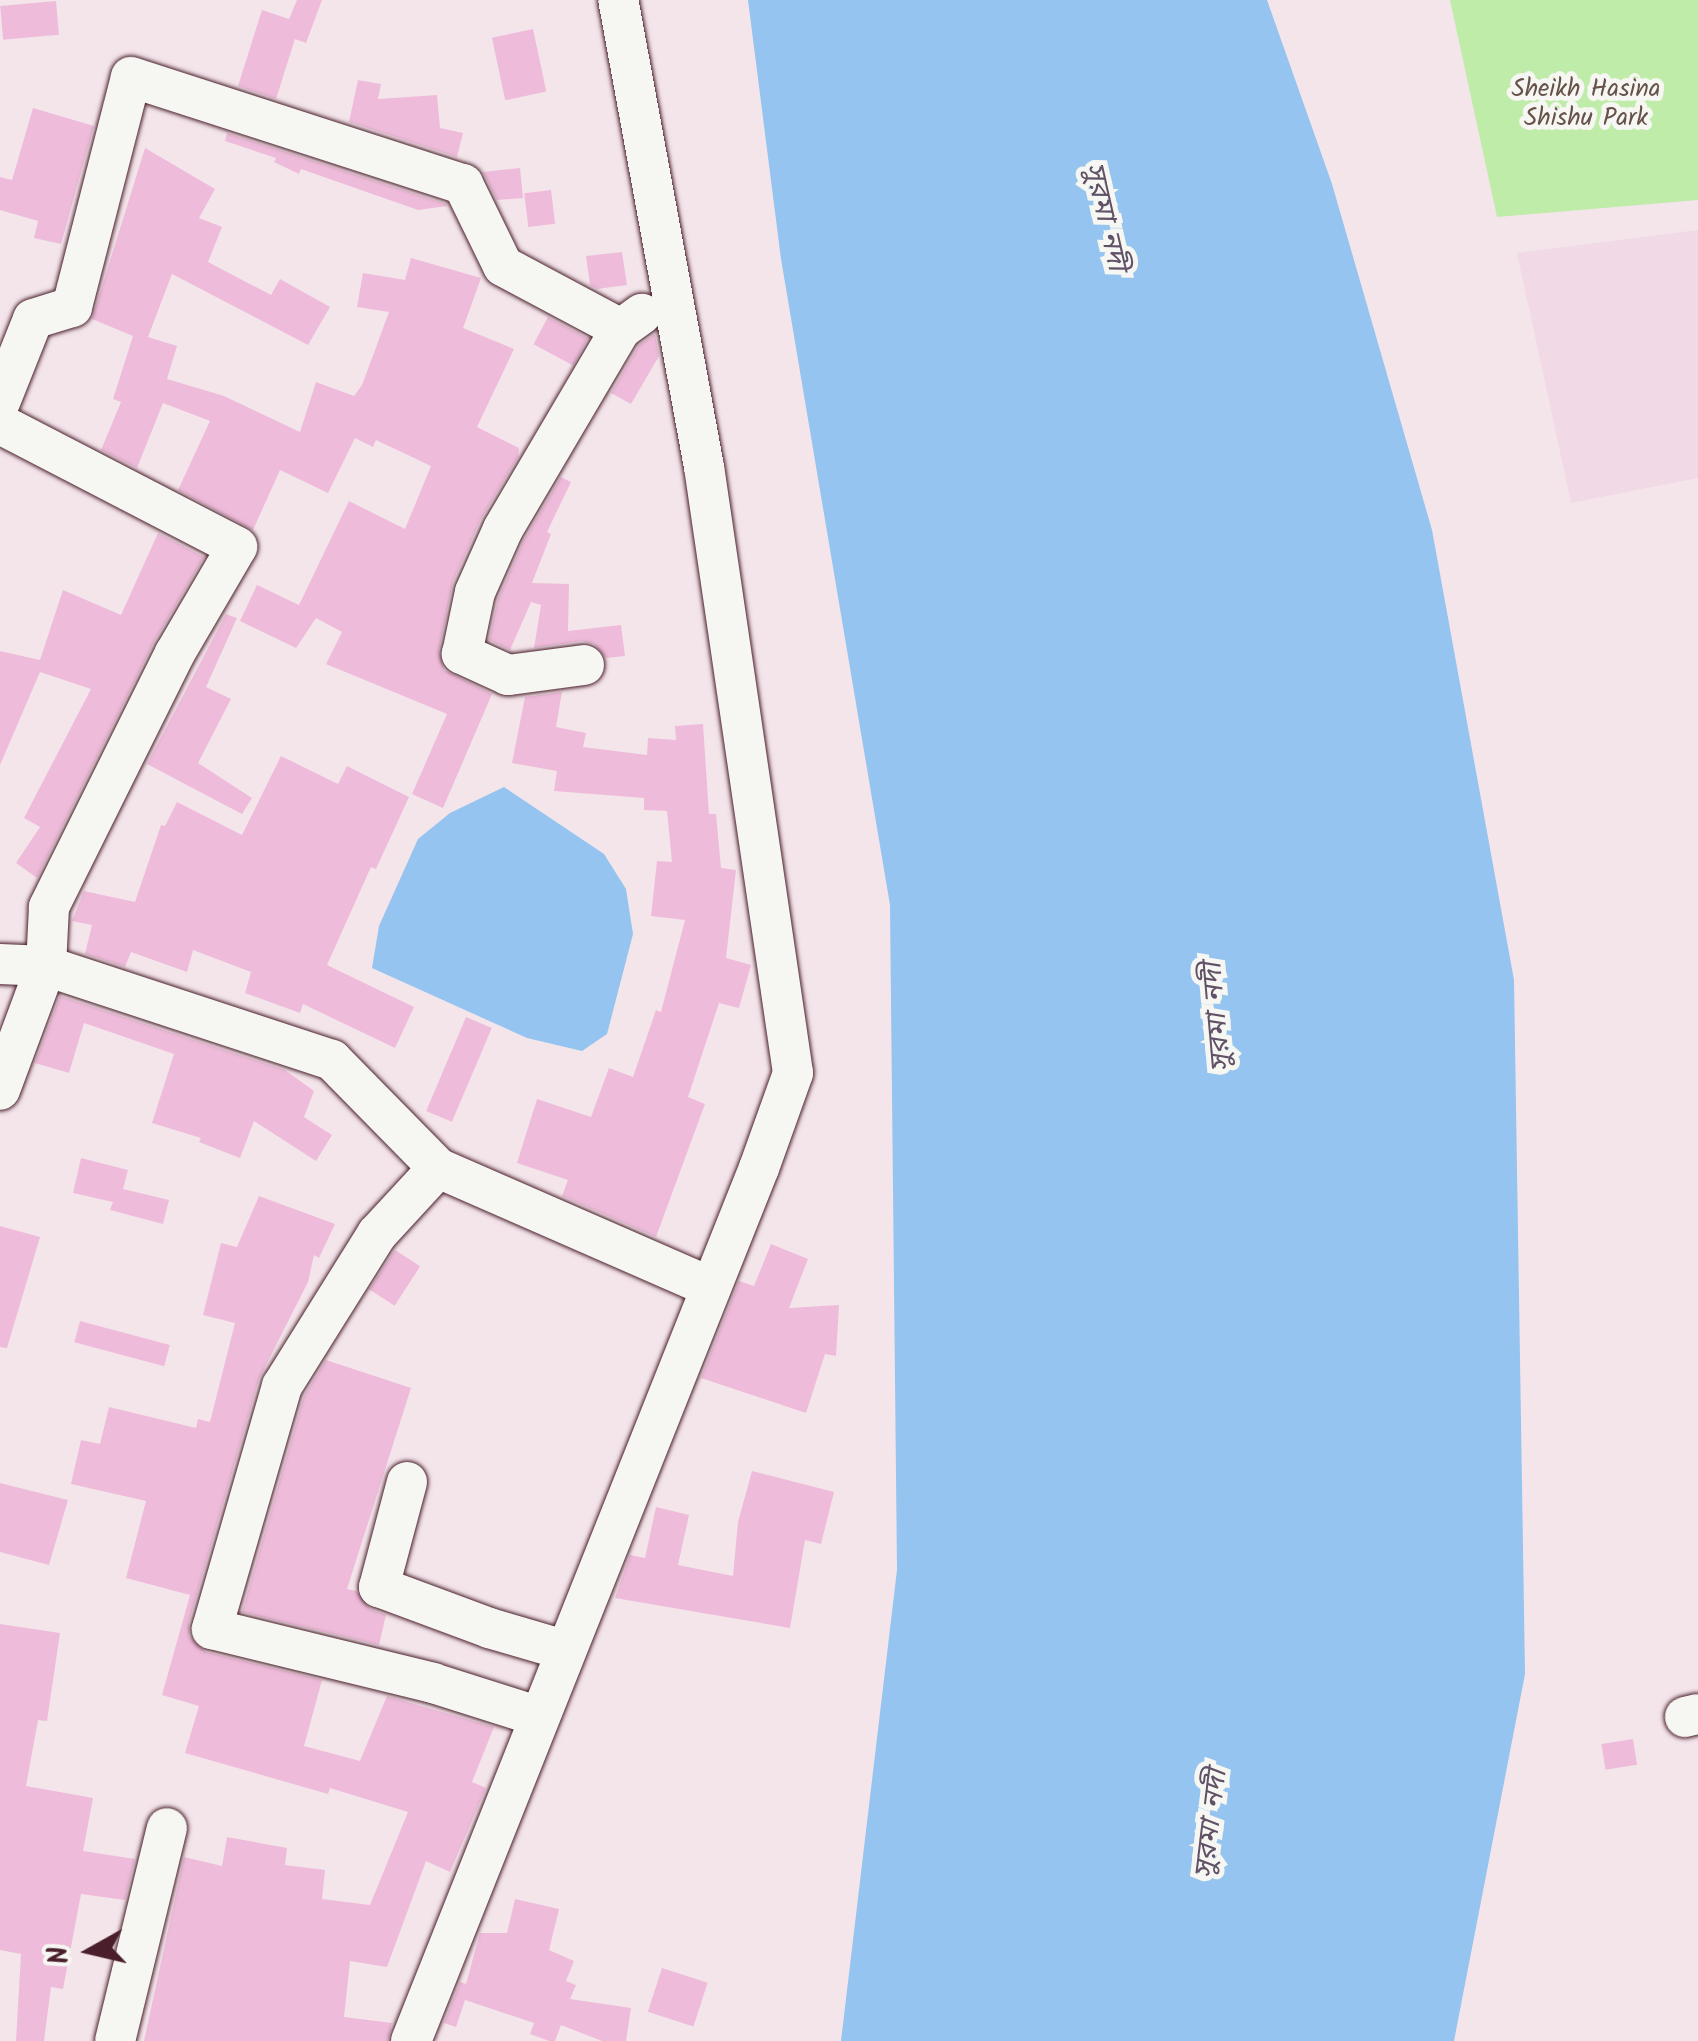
<!DOCTYPE html>
<html>
<head>
<meta charset="utf-8">
<style>
  body { margin:0 }
  #map { position:relative; width:1698px; height:2041px; overflow:hidden; background:#f4e5eb; font-family:Kalam,"Noto Sans Bengali",sans-serif }
  div>[style] { position:absolute }
  [style*='--x'] { left:calc(var(--x)*1px); top:calc(var(--y)*1px); width:calc(var(--w)*1px); rotate:calc(var(--a)*1deg) }
  .built>* { inset:0; background:#f2d9e6 }
  .green>* { inset:0; background:#bfeca9 }
  .water>* { inset:0; background:#94c4ef }
  .building>* { inset:0; background:#eebcda; transform-origin:0 0 }
  .roads { filter:drop-shadow(0 0 2px #4a1f2b) drop-shadow(0 0 2px #4a1f2b) }
  .minor>* { height:40px; margin:-20px; padding:0 20px; transform-origin:20px; border-radius:20px; background:#f6f6f2 }
  span { translate:-50% -50%; white-space:nowrap; text-align:center; line-height:1.15; -webkit-text-stroke:10px #f6f6f2; paint-order:stroke }
  .park-label { font-size:25px; color:#67524a }
  .water-label { font-size:28px; color:#605166; font-style:italic }
  .north { position:absolute; left:40px; top:1901px; width:100px; height:100px; -webkit-text-stroke:8px #f6f6f2; paint-order:stroke; rotate:262deg; font-size:28px; font-weight:700; line-height:40px; text-align:center; color:#4a1f2b }
  .north::after { content:''; display:block; margin:auto; width:35px; height:45px; background:#4a1f2b; clip-path:polygon(50% 0,100% 100%,50% 72%,0 100%) }
</style>
</head>
<body>
<div id="map">
  <div class="built">
    <div style="clip-path:polygon(1698px 230px,1698px 478px,1571px 503px,1517px 253px)"></div>
  </div>
  <div class="green">
    <div style="clip-path:polygon(1450px 0,1698px 0,1698px 200px,1497px 217px)"></div>
  </div>
  <div class="water">
    <div style="clip-path:polygon(748px 0,1267px 0,1332px 184px,1432px 530px,1514px 980px,1525px 1674px,1454px 2041px,841px 2041px,897px 1570px,890px 905px,781px 259px)"></div>
    <div style="clip-path:polygon(504px 787px,604px 854px,626px 889px,633px 934px,607px 1034px,582px 1051px,527px 1038px,372px 968px,379px 926px,418px 839px,450px 813px)"></div>
  </div>
  <div class="building">
    <div style="clip-path:polygon(297px 0,322px 0,306px 43px,295px 39px,276px 99px,238px 86px,262px 10px,289px 19px)"></div>
    <div style="left:56px;top:1px;width:34px;height:56px;rotate:85deg"></div>
    <div style="left:533px;top:29px;width:64px;height:42px;rotate:78deg"></div>
    <div style="clip-path:polygon(358px 80px,381px 84px,378px 99px,437px 95px,440px 128px,463px 133px,457px 157px,349px 122px)"></div>
    <div style="clip-path:polygon(33px 108px,94px 126px,61px 244px,34px 238px,38px 221px,0 210px,0 177px,12px 180px)"></div>
    <div style="clip-path:polygon(227px 133px,446px 204px,447px 206px,418px 210px,301px 169px,299px 174px,274px 162px,276px 158px,225px 141px)"></div>
    <div style="clip-path:polygon(145px 148px,215px 189px,199px 218px,222px 227px,208px 262px,271px 295px,280px 279px,330px 307px,308px 345px,172px 274px,148px 337px,177px 346px,167px 379px,224px 396px,300px 432px,316px 382px,354px 396px,362px 385px,389px 312px,357px 307px,363px 273px,405px 280px,411px 258px,481px 278px,463px 328px,514px 349px,477px 427px,519px 448px,518px 457px,481px 519px,453px 582px,439px 650px,444px 670px,492px 694px,443px 808px,412px 794px,447px 714px,326px 664px,342px 632px,316px 618px,296px 648px,240px 621px,257px 585px,299px 605px,349px 501px,405px 529px,431px 466px,376px 440px,373px 447px,355px 438px,328px 493px,280px 470px,253px 530px,178px 490px,210px 421px,163px 403px,137px 468px,101px 450px,121px 402px,113px 399px,133px 336px,92px 319px)"></div>
    <div style="clip-path:polygon(520px 168px,523px 198px,497px 200px,483px 172px)"></div>
    <div style="left:551px;top:190px;width:34px;height:27px;rotate:83deg"></div>
    <div style="clip-path:polygon(622px 252px,627px 285px,597px 289px,590px 285px,586px 256px)"></div>
    <div style="left:548px;top:317px;width:45px;height:31px;rotate:28deg"></div>
    <div style="clip-path:polygon(655px 334px,659px 356px,631px 404px,611px 393px,639px 345px)"></div>
    <div style="clip-path:polygon(561px 477px,571px 482px,547px 532px,551px 534px,532px 583px,569px 584px,568px 631px,621px 625px,625px 656px,606px 658px,594px 644px,582px 641px,534px 648px,541px 605px,531px 602px,510px 650px,489px 640px,498px 599px,524px 540px)"></div>
    <div style="clip-path:polygon(158px 533px,204px 557px,154px 642px,37px 878px,16px 863px,40px 827px,24px 818px,91px 689px,40px 672px,0 765px,0 651px,40px 660px,63px 590px,121px 615px)"></div>
    <div style="clip-path:polygon(226px 614px,237px 618px,206px 687px,231px 699px,198px 763px,252px 798px,242px 814px,147px 764px)"></div>
    <div style="clip-path:polygon(562px 692px,556px 727px,586px 733px,583px 747px,647px 755px,648px 738px,676px 740px,675px 726px,703px 724px,709px 814px,716px 814px,721px 868px,736px 870px,726px 958px,751px 965px,739px 1008px,719px 1003px,688px 1097px,705px 1104px,656px 1237px,562px 1196px,568px 1180px,517px 1163px,537px 1099px,591px 1117px,609px 1068px,633px 1077px,656px 1010px,661px 1012px,685px 920px,651px 916px,657px 861px,672px 862px,667px 811px,644px 810px,644px 798px,554px 791px,557px 771px,512px 763px,525px 697px)"></div>
    <div style="clip-path:polygon(281px 756px,338px 784px,347px 766px,409px 797px,376px 869px,371px 867px,327px 965px,414px 1007px,395px 1048px,303px 1004px,300px 1013px,245px 993px,251px 972px,193px 950px,187px 972px,131px 952px,125px 967px,85px 954px,92px 925px,72px 921px,84px 891px,135px 902px,161px 825px,165px 826px,177px 802px,242px 835px)"></div>
    <div style="clip-path:polygon(60px 996px,285px 1070px,314px 1091px,304px 1117px,332px 1135px,316px 1161px,254px 1121px,240px 1158px,199px 1142px,201px 1138px,152px 1123px,174px 1054px,84px 1023px,69px 1073px,35px 1063px)"></div>
    <div style="left:466px;top:1017px;width:28px;height:102px;rotate:23deg"></div>
    <div style="clip-path:polygon(81px 1158px,128px 1170px,123px 1189px,169px 1200px,163px 1224px,110px 1210px,113px 1202px,73px 1193px)"></div>
    <div style="clip-path:polygon(259px 1196px,335px 1224px,319px 1258px,314px 1255px,308px 1282px,259px 1379px,189px 1622px,189px 1636px,206px 1652px,322px 1680px,304px 1746px,360px 1761px,387px 1696px,494px 1727px,472px 1782px,486px 1788px,450px 1872px,426px 1861px,387px 1967px,350px 1961px,344px 2017px,392px 2023px,388px 2041px,144px 2041px,184px 1857px,222px 1866px,227px 1837px,287px 1848px,285px 1865px,325px 1870px,322px 1899px,370px 1905px,408px 1812px,330px 1788px,328px 1794px,185px 1753px,199px 1706px,162px 1695px,190px 1595px,126px 1578px,146px 1501px,71px 1484px,81px 1440px,100px 1444px,109px 1407px,196px 1428px,198px 1419px,210px 1422px,235px 1323px,203px 1315px,221px 1243px,237px 1247px)"></div>
    <div style="clip-path:polygon(0 1226px,40px 1237px,7px 1348px,0 1347px)"></div>
    <div style="clip-path:polygon(771px 1244px,808px 1259px,789px 1308px,839px 1305px,836px 1356px,825px 1354px,806px 1413px,701px 1378px,739px 1281px,754px 1286px)"></div>
    <div style="left:395px;top:1250px;width:30px;height:47px;rotate:33deg"></div>
    <div style="left:80px;top:1321px;width:93px;height:22px;rotate:15deg"></div>
    <div style="clip-path:polygon(326px 1360px,411px 1388px,347px 1589px,356px 1591px,370px 1609px,386px 1615px,379px 1645px,242px 1612px,304px 1396px)"></div>
    <div style="clip-path:polygon(752px 1471px,834px 1492px,821px 1544px,805px 1540px,790px 1628px,615px 1598px,630px 1555px,645px 1558px,656px 1507px,689px 1515px,678px 1565px,733px 1576px,738px 1522px)"></div>
    <div style="clip-path:polygon(0 1483px,68px 1500px,49px 1565px,0 1552px)"></div>
    <div style="clip-path:polygon(0 1624px,60px 1633px,47px 1721px,38px 1720px,26px 1786px,93px 1798px,83px 1851px,135px 1859px,125px 1900px,81px 1894px,63px 1989px,51px 1987px,44px 2041px,16px 2041px,21px 1954px,0 1950px)"></div>
    <div style="left:1633px;top:1739px;width:26px;height:32px;rotate:81deg"></div>
    <div style="clip-path:polygon(515px 1899px,559px 1909px,549px 1950px,574px 1961px,566px 1981px,576px 1985px,570px 1999px,631px 2008px,626px 2041px,602px 2041px,561px 2025px,555px 2041px,549px 2041px,530px 2034px,534px 2023px,465px 2000px,456px 2027px,444px 2023px,460px 1982px,466px 1984px,480px 1933px,507px 1933px)"></div>
    <div style="left:662px;top:1968px;width:48px;height:46px;rotate:18deg"></div>
  </div>
  <div class="roads">
    <div class="minor">
      <div style="--x:0;--y:402;--w:89;--a:-68.3"></div>
      <div style="--x:33;--y:319;--w:41;--a:-17.1"></div>
      <div style="--x:72;--y:307;--w:237;--a:-75.6"></div>
      <div style="--x:131;--y:77;--w:349;--a:17.9"></div>
      <div style="--x:463;--y:184;--w:91;--a:64"></div>
      <div style="--x:503;--y:266;--w:134;--a:28.1"></div>
      <div style="--x:0;--y:424;--w:267;--a:27.4"></div>
      <div style="--x:237;--y:547;--w:123;--a:120.3"></div>
      <div style="--x:175;--y:653;--w:284;--a:116.4"></div>
      <div style="--x:49;--y:907;--w:59;--a:92.9"></div>
      <div style="--x:46;--y:966;--w:132;--a:110.4"></div>
      <div style="--x:584;--y:665;--w:77;--a:172.5"></div>
      <div style="--x:508;--y:675;--w:51;--a:-155.5"></div>
      <div style="--x:462;--y:654;--w:63;--a:-78.2"></div>
      <div style="--x:475;--y:592;--w:69;--a:-66"></div>
      <div style="--x:503;--y:529;--w:232;--a:-59.5"></div>
      <div style="--x:621;--y:329;--w:26;--a:-36"></div>
      <div style="--x:0;--y:964;--w:46;--a:2.5"></div>
      <div style="--x:46;--y:966;--w:301;--a:18.2"></div>
      <div style="--x:332;--y:1060;--w:151;--a:45.5"></div>
      <div style="--x:438;--y:1168;--w:298;--a:23.6"></div>
      <div style="--x:438;--y:1168;--w:90;--a:132.7"></div>
      <div style="--x:377;--y:1234;--w:179;--a:122"></div>
      <div style="--x:282;--y:1386;--w:253;--a:106.1"></div>
      <div style="--x:212;--y:1629;--w:228;--a:13.7"></div>
      <div style="--x:433;--y:1683;--w:109;--a:17.6"></div>
      <div style="--x:407;--y:1482;--w:109;--a:104.9"></div>
      <div style="--x:379;--y:1587;--w:117;--a:20.4"></div>
      <div style="--x:489;--y:1628;--w:78;--a:16.3"></div>
      <div style="--x:1685;--y:1717;--w:13;--a:-13"></div>
      <div style="--x:115;--y:2041;--w:219;--a:-76.3"></div>
      <div style="--x:411;--y:2041;--w:940;--a:-68.27"></div>
      <div style="--x:759;--y:1168;--w:101;--a:-70.3"></div>
      <div style="--x:793;--y:1073;--w:613;--a:-98.35"></div>
      <div style="--x:704;--y:467;--w:475;--a:-100.4"></div>
    </div>
  </div>
  <div class="park-label">
    <span style="left:1586px;top:104px">Sheikh Hasina<br>Shishu Park</span>
  </div>
  <div class="water-label">
    <span style="left:1104px;top:217px;rotate:77deg">সুরমা নদী</span>
    <span style="left:1218px;top:1017px;rotate:-95deg">সুরমা নদী</span>
    <span style="left:1212px;top:1824px;rotate:-83deg">সুরমা নদী</span>
  </div>
  <div class="north">N</div>
</div>
</body>
</html>
